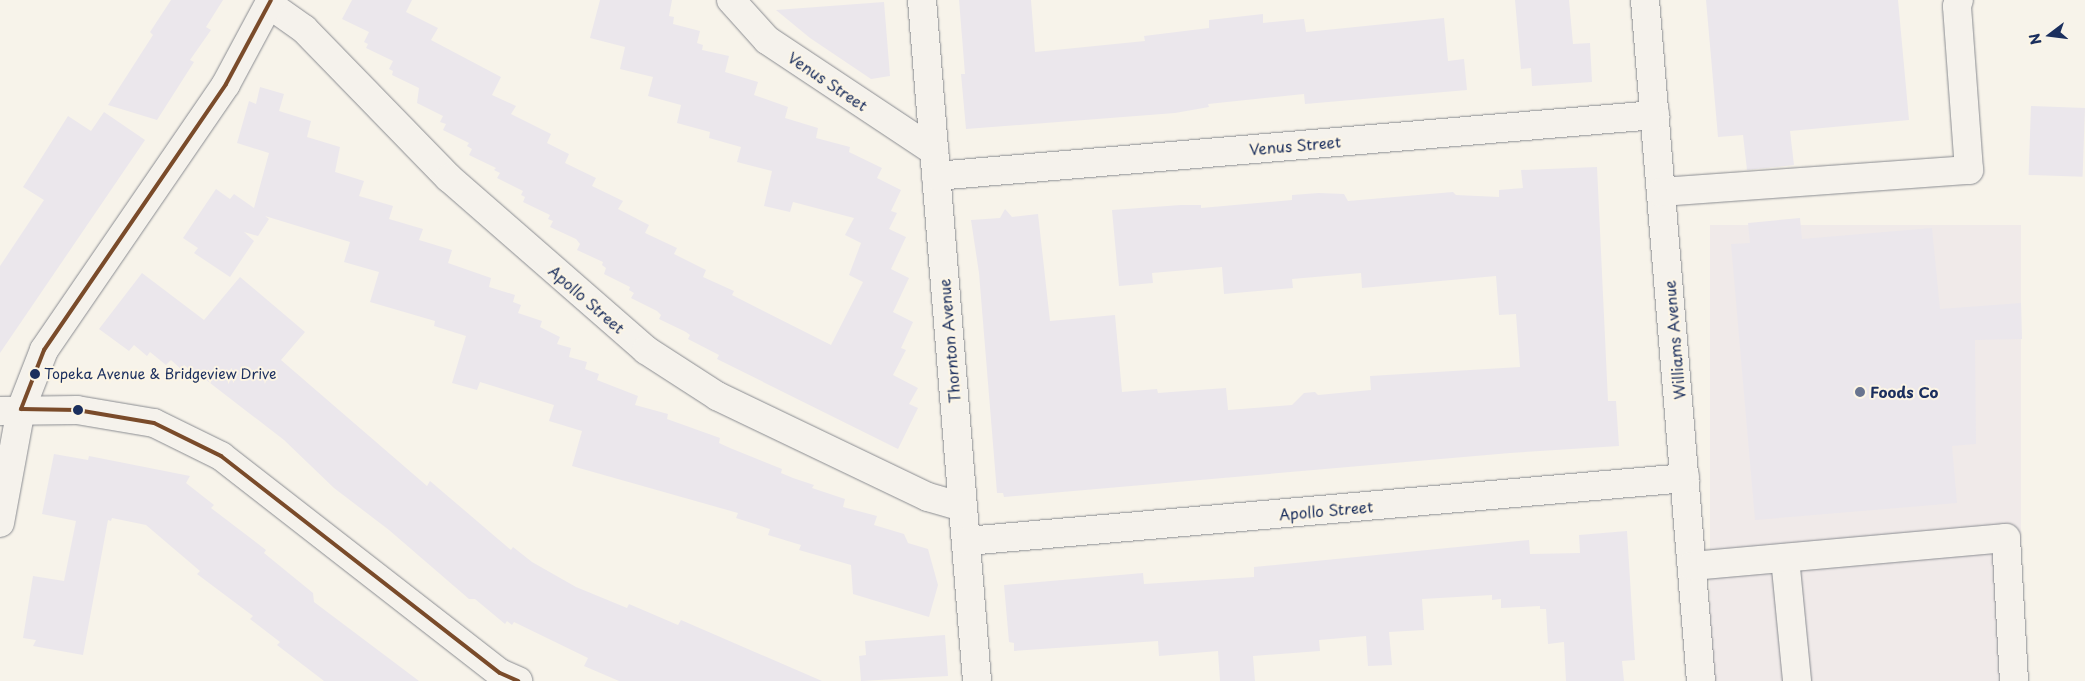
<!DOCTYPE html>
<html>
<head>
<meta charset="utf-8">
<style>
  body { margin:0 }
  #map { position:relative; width:2085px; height:681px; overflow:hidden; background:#f7f3ea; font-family:"Playpen Sans",sans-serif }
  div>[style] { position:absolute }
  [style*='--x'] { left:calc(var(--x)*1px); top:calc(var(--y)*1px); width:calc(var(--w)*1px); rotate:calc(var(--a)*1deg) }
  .built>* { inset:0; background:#f0eae9; transform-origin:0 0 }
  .building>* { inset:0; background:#ebe7ec; transform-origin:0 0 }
  .roads { filter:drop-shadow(0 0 1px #8a8c91) drop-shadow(0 0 1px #8a8c91) }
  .minor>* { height:28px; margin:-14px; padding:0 14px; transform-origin:14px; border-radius:14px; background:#f5f2ec }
  .bus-1>* { height:4px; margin:-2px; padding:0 2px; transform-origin:2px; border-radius:2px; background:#7a4b2a }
  .dots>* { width:14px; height:14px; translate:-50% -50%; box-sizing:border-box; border:2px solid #fcf5e5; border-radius:50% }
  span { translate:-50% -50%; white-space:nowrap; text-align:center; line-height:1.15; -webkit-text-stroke:4px #fcf5e5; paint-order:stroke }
  .bus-label { font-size:14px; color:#1b2f5e }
  .left { translate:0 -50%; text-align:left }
  .street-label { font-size:15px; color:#1b2f5e }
  .poi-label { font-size:15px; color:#1b2f5e; font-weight:700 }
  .north { position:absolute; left:2025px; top:10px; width:50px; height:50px; -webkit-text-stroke:4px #fcf5e5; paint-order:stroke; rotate:255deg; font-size:14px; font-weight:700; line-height:20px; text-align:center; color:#1b2f5e }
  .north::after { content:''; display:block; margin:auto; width:18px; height:22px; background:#1b2f5e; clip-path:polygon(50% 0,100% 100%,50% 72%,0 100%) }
</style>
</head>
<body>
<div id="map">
  <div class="built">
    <div style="left:2021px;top:225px;width:456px;height:311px;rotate:90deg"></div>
  </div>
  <div class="building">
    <div style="clip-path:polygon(171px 0,223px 0,206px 27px,211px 30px,190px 60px,194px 62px,157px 120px,108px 105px,153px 35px,150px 32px)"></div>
    <div style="clip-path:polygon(352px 0,412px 0,406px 12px,438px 28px,431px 40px,501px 77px,492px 95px,516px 106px,511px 114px,551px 134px,547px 143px,569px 154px,565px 163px,596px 178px,592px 186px,623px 201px,618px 209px,649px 225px,645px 233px,677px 248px,674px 254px,706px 270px,703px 277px,734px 291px,732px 295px,831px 345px,863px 282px,849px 275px,861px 243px,845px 235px,854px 218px,793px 202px,790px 212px,764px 206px,772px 171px,737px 162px,741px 147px,709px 138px,710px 132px,677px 123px,681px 105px,648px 96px,653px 77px,620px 69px,625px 47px,590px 38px,600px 0,672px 0,669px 16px,674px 17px,673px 24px,700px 31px,697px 43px,703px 45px,702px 50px,729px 56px,725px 72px,758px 82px,754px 95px,788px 107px,785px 118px,818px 128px,816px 138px,850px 147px,849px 152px,882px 168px,877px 178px,901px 190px,891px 211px,897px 213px,889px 229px,906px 237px,891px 269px,909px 278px,893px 312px,913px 322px,901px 348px,906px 350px,893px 375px,918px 388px,909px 404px,918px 408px,898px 449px,717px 359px,719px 355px,688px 339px,690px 335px,686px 332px,659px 319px,661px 315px,657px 311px,631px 298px,634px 293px,629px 290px,630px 287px,604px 274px,606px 268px,602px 265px,603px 262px,577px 250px,580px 244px,576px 239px,550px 227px,553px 221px,548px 219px,550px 215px,523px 202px,525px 197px,521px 195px,523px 191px,497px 178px,500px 173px,494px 170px,496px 168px,469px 155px,472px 149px,467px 146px,469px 143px,443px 130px,446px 124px,440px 122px,443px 116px,417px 103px,419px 88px,392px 75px,393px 71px,389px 69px,393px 61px,366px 48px,368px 44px,364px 42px,369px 32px,342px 19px)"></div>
    <div style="clip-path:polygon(959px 0,1031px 0,1035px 52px,1145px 41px,1144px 36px,1209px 28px,1209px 20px,1263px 14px,1263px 23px,1304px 19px,1306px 32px,1444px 18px,1448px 61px,1464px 59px,1467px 90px,1305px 104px,1304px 94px,1208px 104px,1209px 107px,1175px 113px,966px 129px,961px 74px,965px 74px)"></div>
    <div style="clip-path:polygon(1515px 0,1569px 0,1573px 44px,1590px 43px,1592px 82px,1532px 86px,1531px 68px,1521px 69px)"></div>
    <div style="clip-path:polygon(1706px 0,1898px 0,1909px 120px,1790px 131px,1794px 165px,1747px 170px,1743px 135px,1718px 137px)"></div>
    <div style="clip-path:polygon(884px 2px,890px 76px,871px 79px,810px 38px,776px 10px)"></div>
    <div style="clip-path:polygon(260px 87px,284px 94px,279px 111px,311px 121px,307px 137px,340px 147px,335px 172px,364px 181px,359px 196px,393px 206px,389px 219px,423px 229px,419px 240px,452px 250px,448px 263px,491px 278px,489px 287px,515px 295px,513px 302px,521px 305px,518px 313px,542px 321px,540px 327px,560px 337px,557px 344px,571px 348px,569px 357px,587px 362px,585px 369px,599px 374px,597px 380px,638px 396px,635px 405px,668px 414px,667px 419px,720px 438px,719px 443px,730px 448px,782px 469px,781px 473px,793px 478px,814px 485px,812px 488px,845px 499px,843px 507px,877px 516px,874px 525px,904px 534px,908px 543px,928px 549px,938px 585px,929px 617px,853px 594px,851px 565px,799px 550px,801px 545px,768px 535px,770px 529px,736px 518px,738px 513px,572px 466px,582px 431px,549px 421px,554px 405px,480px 382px,477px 390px,452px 383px,466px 336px,434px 326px,435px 321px,370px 302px,379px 272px,344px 262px,350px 242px,265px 216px,269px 219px,258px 236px,244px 232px,254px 241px,230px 277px,194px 253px,198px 248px,183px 238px,216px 189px,230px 199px,234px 194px,254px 208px,269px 153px,237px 143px,249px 101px,256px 104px)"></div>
    <div style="left:2031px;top:106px;width:54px;height:69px;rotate:2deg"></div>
    <div style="clip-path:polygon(104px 112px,145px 140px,0 353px,0 266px,44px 200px,23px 187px,68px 116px,91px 131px)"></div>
    <div style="clip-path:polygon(1597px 167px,1608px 401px,1616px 401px,1619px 446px,1510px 453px,1004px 497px,1003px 493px,997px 493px,979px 273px,971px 220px,1000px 218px,1005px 209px,1012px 217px,1038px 214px,1050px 321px,1115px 315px,1122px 392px,1157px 389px,1158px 393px,1226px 388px,1228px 410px,1267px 407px,1292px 405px,1304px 393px,1315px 392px,1318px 395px,1371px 390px,1370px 376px,1520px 367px,1516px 314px,1499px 315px,1496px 276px,1362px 288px,1361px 273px,1292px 279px,1293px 288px,1224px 294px,1222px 267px,1152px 273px,1153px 283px,1119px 286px,1112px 210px,1181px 205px,1201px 205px,1201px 208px,1246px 204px,1292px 200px,1292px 195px,1319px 193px,1344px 194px,1348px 201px,1453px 192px,1456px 195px,1499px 197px,1499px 190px,1523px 188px,1521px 170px)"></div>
    <div style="clip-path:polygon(1800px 218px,1802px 239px,1932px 228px,1940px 309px,2021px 303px,2022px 339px,1975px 340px,1976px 444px,1952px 446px,1957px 503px,1755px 520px,1731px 244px,1750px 243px,1748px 223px)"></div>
    <div style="clip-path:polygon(142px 273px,204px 320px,240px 277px,305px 332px,281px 360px,427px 486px,430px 481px,511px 550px,513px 547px,532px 562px,576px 587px,627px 608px,629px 604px,678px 625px,681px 620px,822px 681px,619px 681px,584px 666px,588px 658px,514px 622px,512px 625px,507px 621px,505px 624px,475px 599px,469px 599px,389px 530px,334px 488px,284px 440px,201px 376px,200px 378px,184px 365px,181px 369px,171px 360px,166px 365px,150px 352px,147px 356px,134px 345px,129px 351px,99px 329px)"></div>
    <div style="clip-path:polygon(54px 454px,88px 460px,89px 456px,190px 476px,186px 483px,214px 505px,211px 508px,266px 550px,264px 553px,313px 593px,314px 602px,419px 681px,324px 681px,277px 645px,280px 642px,250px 619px,253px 616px,197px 574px,200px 571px,146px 525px,112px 518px,111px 521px,108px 520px,83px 655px,33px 646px,36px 640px,23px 638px,33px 576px,64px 581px,76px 521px,42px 514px)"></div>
    <div style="clip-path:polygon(1627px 531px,1635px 660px,1622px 661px,1624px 681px,1566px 681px,1564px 642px,1548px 644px,1546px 609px,1540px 609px,1540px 606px,1501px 608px,1501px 599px,1492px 600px,1492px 595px,1422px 599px,1424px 630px,1389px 632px,1392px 665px,1368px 666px,1366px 636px,1319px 640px,1320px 651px,1253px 656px,1255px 681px,1220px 681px,1218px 651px,1159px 656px,1158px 641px,1014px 651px,1014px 643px,1009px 642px,1004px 585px,1143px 573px,1144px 584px,1254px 577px,1254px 567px,1529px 540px,1530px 554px,1580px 553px,1579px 535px)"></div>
    <div style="clip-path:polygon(945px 635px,948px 676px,861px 681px,859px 656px,866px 655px,865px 641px)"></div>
  </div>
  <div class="roads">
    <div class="minor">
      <div style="--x:731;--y:0;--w:54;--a:48"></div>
      <div style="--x:767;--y:40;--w:201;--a:33.6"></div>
      <div style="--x:922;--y:0;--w:683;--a:85.38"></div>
      <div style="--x:1645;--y:0;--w:683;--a:85.3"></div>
      <div style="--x:270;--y:5;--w:42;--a:35.2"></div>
      <div style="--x:304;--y:29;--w:208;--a:45.8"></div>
      <div style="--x:449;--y:178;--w:262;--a:41.1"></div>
      <div style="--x:646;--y:350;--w:85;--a:32.9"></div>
      <div style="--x:717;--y:396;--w:234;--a:25.6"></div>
      <div style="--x:928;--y:497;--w:36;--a:16"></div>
      <div style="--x:936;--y:176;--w:722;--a:-4.85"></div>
      <div style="--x:1661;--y:192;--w:309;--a:-4.1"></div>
      <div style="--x:1969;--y:170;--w:164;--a:-94.2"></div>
      <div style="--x:1957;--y:6;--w:6;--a:-72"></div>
      <div style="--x:0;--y:411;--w:77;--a:-0.7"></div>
      <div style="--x:77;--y:410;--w:78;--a:9.6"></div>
      <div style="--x:154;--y:423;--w:75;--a:26.2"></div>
      <div style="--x:221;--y:456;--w:353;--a:37.9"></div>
      <div style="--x:500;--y:673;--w:20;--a:24"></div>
      <div style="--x:0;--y:523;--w:116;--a:-79.6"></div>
      <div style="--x:21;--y:409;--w:63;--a:-68.7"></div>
      <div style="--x:44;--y:350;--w:322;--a:-55.6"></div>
      <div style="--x:226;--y:84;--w:95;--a:-61.8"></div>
      <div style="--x:967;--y:541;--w:721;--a:-5.01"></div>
      <div style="--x:1785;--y:558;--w:124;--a:84.4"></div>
      <div style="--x:1692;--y:566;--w:315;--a:-5.1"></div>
      <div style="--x:2006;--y:538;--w:143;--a:86.8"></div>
    </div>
  </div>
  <div class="bus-1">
    <div style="--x:21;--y:409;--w:56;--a:1"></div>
    <div style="--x:77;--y:410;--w:78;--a:9.6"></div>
    <div style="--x:154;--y:423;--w:75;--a:26.2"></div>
    <div style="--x:221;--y:456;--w:353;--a:37.9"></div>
    <div style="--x:500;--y:673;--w:20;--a:24"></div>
    <div style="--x:21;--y:409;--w:63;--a:-68.7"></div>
    <div style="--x:44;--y:350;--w:322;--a:-55.6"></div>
    <div style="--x:226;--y:84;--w:95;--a:-61.8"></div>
  </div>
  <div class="dots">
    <div style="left:35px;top:374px;background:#1b2f5e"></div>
    <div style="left:1860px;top:392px;background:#68748f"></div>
    <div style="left:78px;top:410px;background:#1b2f5e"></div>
  </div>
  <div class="bus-label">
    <span class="left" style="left:44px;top:374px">Topeka Avenue &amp; Bridgeview Drive</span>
  </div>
  <div class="street-label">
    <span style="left:828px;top:81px;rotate:34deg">Venus Street</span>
    <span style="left:1295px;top:145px;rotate:-5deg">Venus Street</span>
    <span style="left:587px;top:299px;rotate:41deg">Apollo Street</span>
    <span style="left:1674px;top:340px;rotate:-95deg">Williams Avenue</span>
    <span style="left:949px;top:341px;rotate:-95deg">Thornton Avenue</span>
    <span style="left:1326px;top:510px;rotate:-5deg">Apollo Street</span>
  </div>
  <div class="poi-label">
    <span class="left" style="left:1870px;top:392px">Foods Co</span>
  </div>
  <div class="north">N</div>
</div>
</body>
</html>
